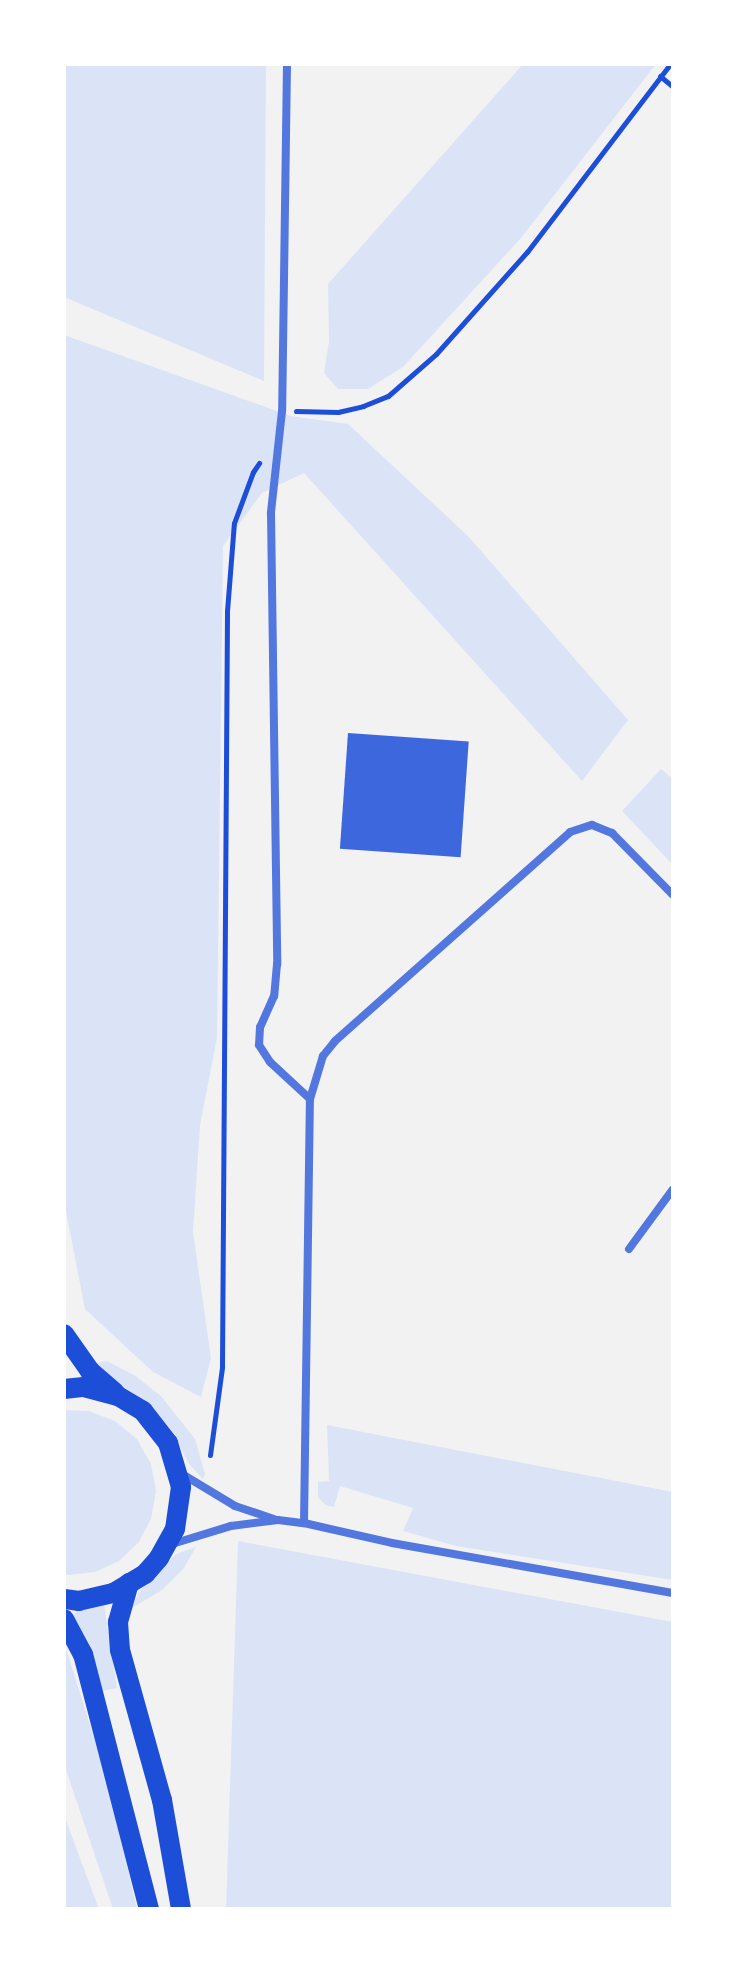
<!DOCTYPE html>
<html>
<head>
<meta charset="utf-8">
<style>
  body { margin:0 }
  #map { position:relative; width:737px; height:1973px; overflow:hidden; background:#f2f2f2; font-family:"Titillium Web",sans-serif }
  div>[style] { position:absolute }
  [style*='--x'] { left:calc(var(--x)*1px); top:calc(var(--y)*1px); width:calc(var(--w)*1px); rotate:calc(var(--a)*1deg) }
  .green>* { inset:0; background:#dbe4f7 }
  .building>* { inset:0; background:#3d67dc; transform-origin:0 0 }
  .path>* { height:5px; margin:-2.5px; padding:0 2.5px; transform-origin:2.5px; border-radius:2.5px; background:#1d4ed8 }
  .minor>* { height:8px; margin:-4px; padding:0 4px; transform-origin:4px; border-radius:4px; background:#5277de }
  .primary>* { height:20px; margin:-10px; padding:0 10px; transform-origin:10px; border-radius:10px; background:#1d4ed8 }
  span { translate:-50% -50%; white-space:nowrap; text-align:center; line-height:1.15; -webkit-text-stroke:8px #fff; paint-order:stroke }
  .frame { position:absolute; inset:0; border:66px solid #fff; pointer-events:none }
</style>
</head>
<body>
<div id="map">
  <div class="green">
    <div style="clip-path:polygon(64px 64px,266px 64px,264px 381px,64px 297px)"></div>
    <div style="clip-path:polygon(523px 64px,656px 64px,521px 238px,403px 367px,368px 389px,338px 389px,324px 373px,329px 341px,328px 284px)"></div>
    <div style="clip-path:polygon(64px 335px,291px 416px,348px 424px,469px 537px,628px 720px,582px 781px,304px 473px,262px 493px,223px 546px,217px 1038px,200px 1125px,193px 1232px,211px 1358px,201px 1397px,153px 1372px,85px 1309px,64px 1201px)"></div>
    <div style="clip-path:polygon(661px 769px,673px 779px,673px 865px,622px 811px)"></div>
    <div style="clip-path:polygon(107px 1361px,134px 1375px,161px 1396px,195px 1439px,205px 1474px,203px 1479px,189px 1464px,172px 1432px,152px 1406px,90px 1364px)"></div>
    <div style="clip-path:polygon(64px 1410px,89px 1411px,115px 1421px,137px 1439px,151px 1464px,156px 1491px,151px 1519px,139px 1542px,119px 1561px,95px 1572px,69px 1575px,64px 1574px)"></div>
    <div style="clip-path:polygon(327px 1425px,673px 1492px,673px 1580px,456px 1546px,403px 1531px,413px 1508px,340px 1486px,334px 1507px,325px 1505px,318px 1497px,318px 1482px,329px 1481px)"></div>
    <div style="clip-path:polygon(238px 1541px,673px 1622px,673px 1909px,226px 1909px)"></div>
    <div style="clip-path:polygon(196px 1547px,184px 1568px,162px 1590px,132px 1608px,139px 1592px,176px 1554px)"></div>
    <div style="clip-path:polygon(104px 1604px,117px 1688px,102px 1691px,73px 1616px,78px 1609px)"></div>
    <div style="clip-path:polygon(64px 1642px,107px 1780px,137px 1909px,113px 1909px,64px 1764px)"></div>
    <div style="clip-path:polygon(64px 1815px,99px 1909px,64px 1909px)"></div>
  </div>
  <div class="building">
    <div style="left:348px;top:733px;width:121px;height:116px;rotate:4deg"></div>
  </div>
  <div class="path">
    <div style="--x:660;--y:76;--w:17;--a:40"></div>
    <div style="--x:296;--y:411;--w:42;--a:1.4"></div>
    <div style="--x:338;--y:412;--w:26;--a:-13"></div>
    <div style="--x:363;--y:406;--w:27;--a:-22"></div>
    <div style="--x:388;--y:396;--w:64;--a:-41.2"></div>
    <div style="--x:436;--y:354;--w:137;--a:-48.3"></div>
    <div style="--x:527;--y:252;--w:236;--a:-52.7"></div>
    <div style="--x:210;--y:1455;--w:89;--a:-82.2"></div>
    <div style="--x:222;--y:1367;--w:756;--a:-89.62"></div>
    <div style="--x:227;--y:611;--w:88;--a:-85.5"></div>
    <div style="--x:234;--y:523;--w:54;--a:-69.6"></div>
    <div style="--x:253;--y:472;--w:11;--a:-56"></div>
  </div>
  <div class="minor">
    <div style="--x:287;--y:64;--w:347;--a:90.8"></div>
    <div style="--x:282;--y:411;--w:103;--a:96.2"></div>
    <div style="--x:271;--y:513;--w:451;--a:89.2"></div>
    <div style="--x:277;--y:964;--w:32;--a:95"></div>
    <div style="--x:274;--y:996;--w:34;--a:114"></div>
    <div style="--x:260;--y:1027;--w:18;--a:93"></div>
    <div style="--x:259;--y:1045;--w:20;--a:57"></div>
    <div style="--x:270;--y:1062;--w:54;--a:42.8"></div>
    <div style="--x:629;--y:1249;--w:74;--a:-53.7"></div>
    <div style="--x:182;--y:1474;--w:62;--a:31.1"></div>
    <div style="--x:235;--y:1506;--w:41;--a:18.4"></div>
    <div style="--x:304;--y:1523;--w:424;--a:-89.2"></div>
    <div style="--x:310;--y:1099;--w:45;--a:-73.2"></div>
    <div style="--x:323;--y:1056;--w:19;--a:-51"></div>
    <div style="--x:335;--y:1041;--w:314;--a:-41.6"></div>
    <div style="--x:570;--y:832;--w:23;--a:-18"></div>
    <div style="--x:592;--y:825;--w:22;--a:22"></div>
    <div style="--x:612;--y:833;--w:87;--a:45.5"></div>
    <div style="--x:172;--y:1544;--w:62;--a:-17"></div>
    <div style="--x:231;--y:1526;--w:47;--a:-7.3"></div>
    <div style="--x:278;--y:1520;--w:26;--a:7"></div>
    <div style="--x:304;--y:1523;--w:90;--a:12.8"></div>
    <div style="--x:392;--y:1543;--w:285;--a:10.1"></div>
  </div>
  <div class="primary">
    <div style="--x:64;--y:1334;--w:45;--a:54.9"></div>
    <div style="--x:90;--y:1371;--w:33;--a:41"></div>
    <div style="--x:64;--y:1389;--w:20;--a:-6"></div>
    <div style="--x:84;--y:1387;--w:35;--a:15"></div>
    <div style="--x:118;--y:1396;--w:29;--a:31"></div>
    <div style="--x:143;--y:1411;--w:41;--a:52"></div>
    <div style="--x:168;--y:1443;--w:46;--a:73.5"></div>
    <div style="--x:181;--y:1487;--w:42;--a:98.1"></div>
    <div style="--x:175;--y:1529;--w:33;--a:119"></div>
    <div style="--x:159;--y:1558;--w:21;--a:131"></div>
    <div style="--x:145;--y:1574;--w:37;--a:149"></div>
    <div style="--x:113;--y:1593;--w:35;--a:167"></div>
    <div style="--x:79;--y:1601;--w:15;--a:-172"></div>
    <div style="--x:129;--y:1583;--w:41;--a:105.8"></div>
    <div style="--x:118;--y:1622;--w:28;--a:86"></div>
    <div style="--x:120;--y:1650;--w:156;--a:74.4"></div>
    <div style="--x:162;--y:1800;--w:111;--a:80.1"></div>
    <div style="--x:64;--y:1619;--w:40;--a:62"></div>
    <div style="--x:83;--y:1654;--w:263;--a:75.5"></div>
  </div>
  <div class="frame"></div>
</div>
</body>
</html>
